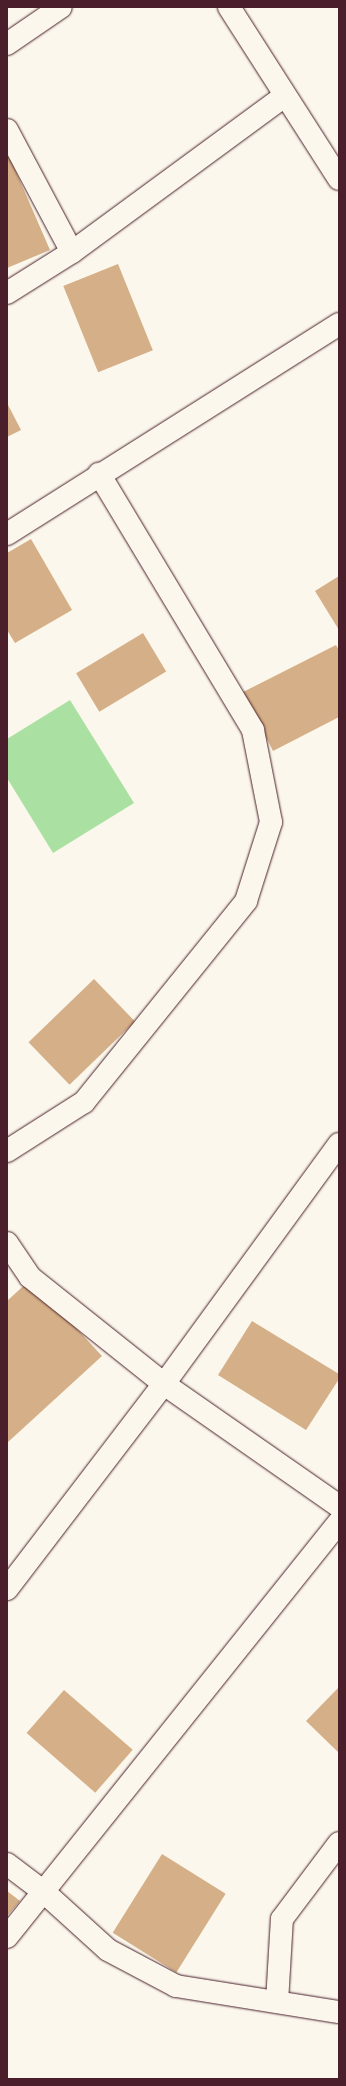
<!DOCTYPE html>
<html>
<head>
<meta charset="utf-8">
<style>
  body { margin:0 }
  #map { position:relative; width:346px; height:2086px; overflow:hidden; background:#fbf7ec; font-family:"Comic Neue",sans-serif }
  div>[style] { position:absolute }
  [style*='--x'] { left:calc(var(--x)*1px); top:calc(var(--y)*1px); width:calc(var(--w)*1px); rotate:calc(var(--a)*1deg) }
  .green>* { inset:0; background:#aae0a2 }
  .building>* { inset:0; background:#d5af87; transform-origin:0 0 }
  .roads { filter:drop-shadow(0 0 1px #4a1f2b) drop-shadow(0 0 1px #4a1f2b) }
  .minor>* { height:22px; margin:-11px; padding:0 11px; transform-origin:11px; border-radius:11px; background:#fbf7ec }
  span { translate:-50% -50%; white-space:nowrap; text-align:center; line-height:1.15; -webkit-text-stroke:4px #fbf7ec; paint-order:stroke }
  .frame { position:absolute; inset:0; border:8px solid #4a1f2b; pointer-events:none }
</style>
</head>
<body>
<div id="map">
  <div class="green">
    <div style="clip-path:polygon(70px 700px,134px 803px,53px 853px,7px 778px,7px 739px)"></div>
  </div>
  <div class="building">
    <div style="clip-path:polygon(7px 151px,50px 250px,7px 268px)"></div>
    <div style="left:118px;top:264px;width:93px;height:59px;rotate:68deg"></div>
    <div style="clip-path:polygon(7px 403px,21px 430px,7px 437px)"></div>
    <div style="clip-path:polygon(31px 539px,72px 610px,15px 643px,7px 630px,7px 553px)"></div>
    <div style="clip-path:polygon(339px 576px,339px 630px,315px 591px)"></div>
    <div style="left:143px;top:633px;width:45px;height:78px;rotate:59deg"></div>
    <div style="clip-path:polygon(336px 645px,339px 650px,339px 717px,273px 751px,243px 692px)"></div>
    <div style="left:94px;top:979px;width:59px;height:91px;rotate:46deg"></div>
    <div style="clip-path:polygon(31px 1279px,102px 1356px,7px 1443px,7px 1301px)"></div>
    <div style="clip-path:polygon(252px 1321px,339px 1374px,339px 1379px,306px 1430px,218px 1375px)"></div>
    <div style="clip-path:polygon(339px 1687px,339px 1753px,306px 1721px)"></div>
    <div style="left:64px;top:1690px;width:91px;height:57px;rotate:41deg"></div>
    <div style="left:162px;top:1854px;width:75px;height:93px;rotate:32deg"></div>
    <div style="clip-path:polygon(7px 1891px,20px 1901px,7px 1916px)"></div>
  </div>
  <div class="roads">
    <div class="minor">
      <div style="--x:229;--y:7;--w:204;--a:57.4"></div>
      <div style="--x:7;--y:44;--w:65;--a:-34.4"></div>
      <div style="--x:7;--y:130;--w:138;--a:62"></div>
      <div style="--x:7;--y:293;--w:77;--a:-32.2"></div>
      <div style="--x:72;--y:252;--w:263;--a:-36.3"></div>
      <div style="--x:7;--y:534;--w:393;--a:-32.3"></div>
      <div style="--x:7;--y:1151;--w:91;--a:-32.5"></div>
      <div style="--x:84;--y:1102;--w:258;--a:-51.1"></div>
      <div style="--x:246;--y:901;--w:83;--a:-72.4"></div>
      <div style="--x:271;--y:822;--w:94;--a:-101.1"></div>
      <div style="--x:253;--y:730;--w:299;--a:-121"></div>
      <div style="--x:7;--y:1243;--w:41;--a:55.9"></div>
      <div style="--x:30;--y:1277;--w:171;--a:38.6"></div>
      <div style="--x:164;--y:1384;--w:213;--a:34.9"></div>
      <div style="--x:7;--y:1589;--w:258;--a:-52.6"></div>
      <div style="--x:164;--y:1384;--w:297;--a:-53.9"></div>
      <div style="--x:7;--y:1864;--w:46;--a:37.1"></div>
      <div style="--x:44;--y:1892;--w:86;--a:42.2"></div>
      <div style="--x:108;--y:1950;--w:77;--a:27.9"></div>
      <div style="--x:176;--y:1986;--w:165;--a:9.1"></div>
      <div style="--x:7;--y:1937;--w:531;--a:-51.34"></div>
      <div style="--x:277;--y:2002;--w:83;--a:-86.6"></div>
      <div style="--x:282;--y:1919;--w:95;--a:-53.1"></div>
    </div>
  </div>
  <div class="frame"></div>
</div>
</body>
</html>
